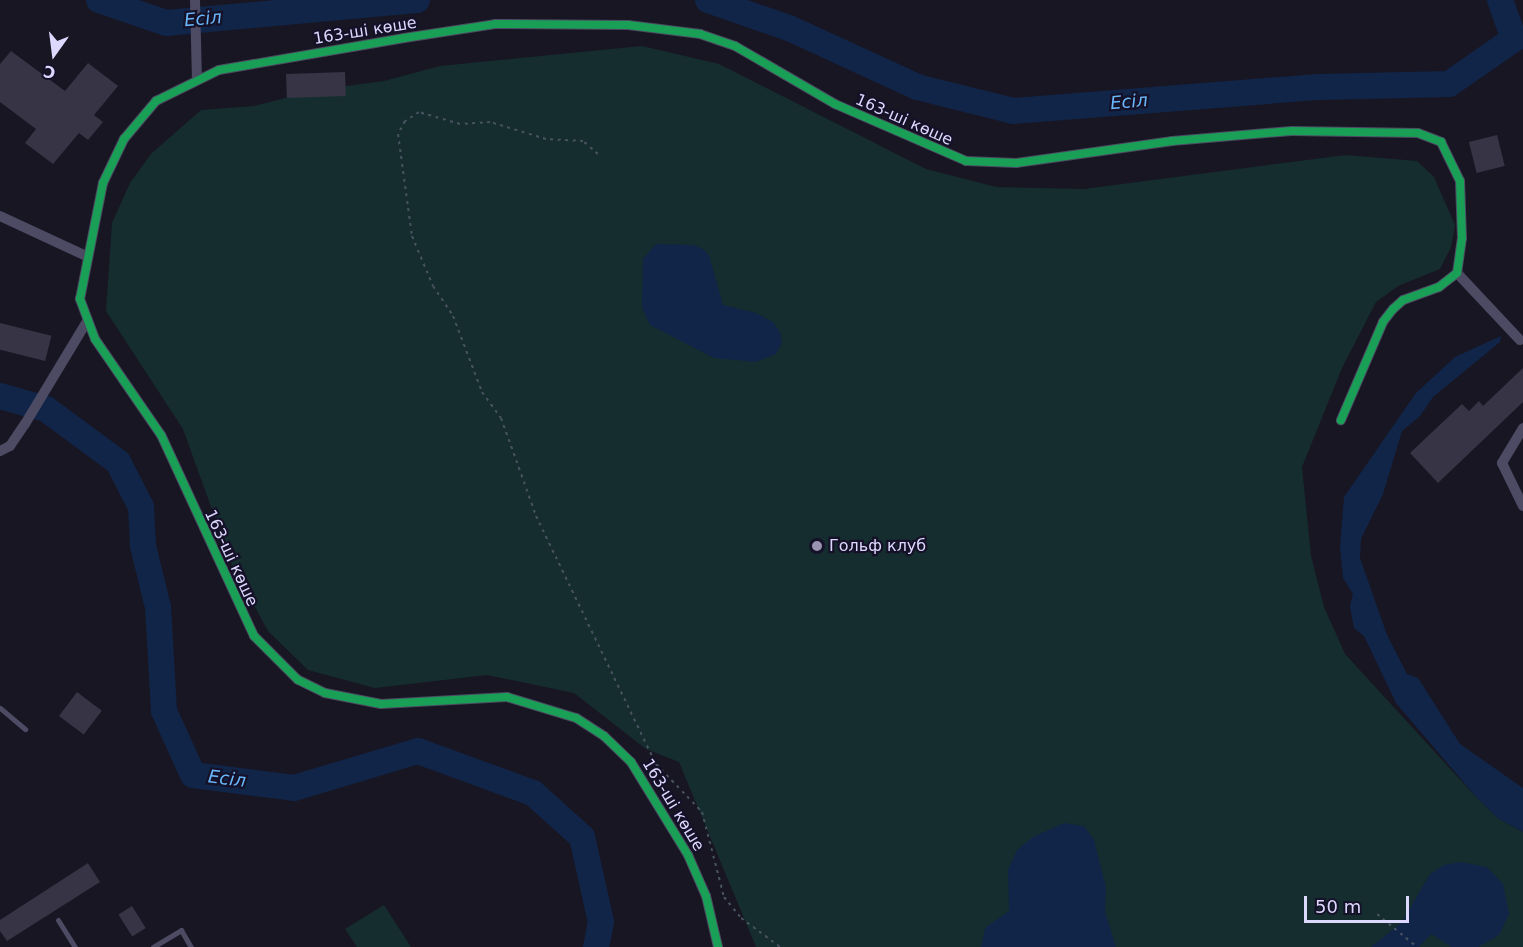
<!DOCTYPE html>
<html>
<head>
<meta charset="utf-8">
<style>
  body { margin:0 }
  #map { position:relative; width:1523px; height:947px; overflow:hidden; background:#181623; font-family:"DejaVu Sans",sans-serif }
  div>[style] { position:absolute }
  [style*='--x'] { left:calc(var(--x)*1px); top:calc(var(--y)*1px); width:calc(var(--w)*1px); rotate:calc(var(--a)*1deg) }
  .green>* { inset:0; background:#152d2e }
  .water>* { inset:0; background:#112548 }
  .river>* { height:26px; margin:-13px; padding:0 13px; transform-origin:13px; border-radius:13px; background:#112548 }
  .building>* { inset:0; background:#363445; transform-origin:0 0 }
  .path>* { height:2px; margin-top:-1px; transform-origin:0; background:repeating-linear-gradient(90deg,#475260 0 3px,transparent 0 7.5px) }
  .service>* { height:5px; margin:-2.5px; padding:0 2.5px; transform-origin:2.5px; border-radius:2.5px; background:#4c4b63 }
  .minor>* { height:10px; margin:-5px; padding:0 5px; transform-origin:5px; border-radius:5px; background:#4c4b63 }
  .cycleway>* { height:8px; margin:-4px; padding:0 4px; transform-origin:4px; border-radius:4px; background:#1a9f57 }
  .dots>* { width:16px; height:16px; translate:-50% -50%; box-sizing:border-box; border:3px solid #151128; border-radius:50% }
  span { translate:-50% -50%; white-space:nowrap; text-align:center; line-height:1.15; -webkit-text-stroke:4.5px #151128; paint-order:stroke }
  .street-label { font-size:16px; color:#ddd8fe }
  .poi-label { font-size:16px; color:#ddd8fe }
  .left { translate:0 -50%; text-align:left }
  .water-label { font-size:18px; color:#69b7fb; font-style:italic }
  .north { position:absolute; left:24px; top:24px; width:60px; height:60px; -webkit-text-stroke:4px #151128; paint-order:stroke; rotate:194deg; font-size:16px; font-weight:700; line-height:24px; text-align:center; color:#ddd8fe }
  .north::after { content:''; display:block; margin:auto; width:21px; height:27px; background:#ddd8fe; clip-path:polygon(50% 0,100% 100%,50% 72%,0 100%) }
  .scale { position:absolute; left:1304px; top:896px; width:105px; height:27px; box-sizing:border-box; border:3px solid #ddd8fe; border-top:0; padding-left:8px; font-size:18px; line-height:21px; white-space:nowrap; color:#ddd8fe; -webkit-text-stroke:4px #151128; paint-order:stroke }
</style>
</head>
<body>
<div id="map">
  <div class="green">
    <div style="clip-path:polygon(642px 46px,719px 64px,926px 169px,996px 187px,1084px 189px,1346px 155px,1417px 161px,1434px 177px,1455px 225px,1451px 247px,1440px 269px,1398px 286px,1376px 302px,1342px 368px,1302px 467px,1311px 556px,1324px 607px,1345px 654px,1477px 798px,1499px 819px,1523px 832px,1523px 947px,756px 947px,679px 762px,646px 749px,574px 693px,487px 675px,375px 688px,308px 670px,268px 631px,232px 565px,183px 429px,106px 311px,112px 223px,130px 183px,151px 154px,201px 110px,254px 106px,317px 90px,384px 81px,440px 66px)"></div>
    <div style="clip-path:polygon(384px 905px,411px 947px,357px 947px,345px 929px)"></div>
  </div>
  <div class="water">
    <div style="clip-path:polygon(656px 244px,694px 245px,703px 249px,709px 255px,723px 305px,756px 313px,773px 322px,780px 332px,782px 342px,776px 354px,756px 362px,714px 358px,650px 325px,642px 308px,643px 259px)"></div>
    <div style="clip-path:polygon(1501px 336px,1500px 342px,1433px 397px,1420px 416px,1402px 431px,1383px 494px,1361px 539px,1360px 558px,1387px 635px,1407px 674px,1418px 678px,1460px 744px,1523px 788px,1523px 832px,1499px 819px,1477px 798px,1396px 703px,1364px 636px,1354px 628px,1350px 606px,1353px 594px,1343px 578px,1340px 547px,1344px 497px,1416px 393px,1455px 357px)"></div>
    <div style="clip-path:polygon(1064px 823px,1084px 826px,1094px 840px,1106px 887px,1105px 912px,1116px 947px,981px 947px,985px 928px,1009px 911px,1008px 870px,1017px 850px,1033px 837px)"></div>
    <div style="clip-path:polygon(1460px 862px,1487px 867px,1503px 884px,1509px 914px,1499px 935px,1478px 947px,1452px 947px,1431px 934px,1419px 947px,1371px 947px,1402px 922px,1430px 874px,1444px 865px)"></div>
  </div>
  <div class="river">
    <div style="--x:99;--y:0;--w:71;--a:18.9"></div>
    <div style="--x:166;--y:23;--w:252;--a:-5.2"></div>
    <div style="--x:708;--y:0;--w:86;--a:19.1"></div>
    <div style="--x:789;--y:28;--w:141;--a:24.7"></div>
    <div style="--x:917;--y:87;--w:99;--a:14"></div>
    <div style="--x:1013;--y:111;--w:307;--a:-4.5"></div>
    <div style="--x:1319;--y:87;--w:130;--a:-1.3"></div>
    <div style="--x:1449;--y:84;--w:79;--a:-34.7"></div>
    <div style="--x:1514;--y:39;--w:41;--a:-109.7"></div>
    <div style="--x:0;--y:396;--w:48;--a:15.8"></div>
    <div style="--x:46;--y:409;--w:89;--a:36.4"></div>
    <div style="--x:118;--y:462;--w:51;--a:62.9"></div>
    <div style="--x:141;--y:507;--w:39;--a:87"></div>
    <div style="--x:143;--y:546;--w:63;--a:76.2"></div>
    <div style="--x:158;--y:607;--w:104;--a:86.7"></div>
    <div style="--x:164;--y:711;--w:70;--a:65.6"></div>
    <div style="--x:193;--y:775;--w:102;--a:7.3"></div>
    <div style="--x:294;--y:788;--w:129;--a:-16.6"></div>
    <div style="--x:418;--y:751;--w:122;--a:20.1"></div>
    <div style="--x:533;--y:793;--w:66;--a:41.9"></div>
    <div style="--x:582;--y:837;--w:87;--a:77.4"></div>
    <div style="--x:601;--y:922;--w:25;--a:101"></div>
  </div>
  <div class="building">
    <div style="clip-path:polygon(11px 51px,65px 91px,88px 63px,118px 86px,94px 115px,103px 122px,88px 140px,79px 133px,53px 164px,25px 143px,36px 129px,0 102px,0 64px)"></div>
    <div style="left:345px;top:72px;width:24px;height:59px;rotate:88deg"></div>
    <div style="left:1497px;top:135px;width:32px;height:29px;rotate:76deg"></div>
    <div style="left:0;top:323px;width:53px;height:26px;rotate:14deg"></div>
    <div style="clip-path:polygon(1523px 368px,1523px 402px,1438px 483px,1410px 453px,1462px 404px,1469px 411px,1479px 401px,1483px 406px)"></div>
    <div style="left:77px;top:692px;width:31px;height:30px;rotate:37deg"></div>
    <div style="clip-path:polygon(88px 863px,100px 882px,7px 941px,0 931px,0 920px)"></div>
    <div style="left:132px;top:906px;width:26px;height:16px;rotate:58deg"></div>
  </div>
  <div class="path">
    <div style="--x:598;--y:154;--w:20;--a:-139"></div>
    <div style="--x:583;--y:141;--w:37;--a:-177"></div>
    <div style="--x:546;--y:139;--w:59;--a:-163.1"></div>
    <div style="--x:490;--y:122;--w:30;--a:176"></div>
    <div style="--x:460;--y:124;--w:43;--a:-163.7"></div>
    <div style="--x:419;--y:112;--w:17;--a:147"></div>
    <div style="--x:405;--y:121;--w:15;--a:118"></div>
    <div style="--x:398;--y:134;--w:103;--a:82.2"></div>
    <div style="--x:412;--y:236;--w:54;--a:67.2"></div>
    <div style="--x:433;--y:286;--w:36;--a:56"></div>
    <div style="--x:453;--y:316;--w:81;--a:69.1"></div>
    <div style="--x:482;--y:392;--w:32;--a:54"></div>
    <div style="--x:501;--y:418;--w:104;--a:70.3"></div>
    <div style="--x:536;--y:516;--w:276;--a:64.2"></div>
    <div style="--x:648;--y:766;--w:8;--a:-14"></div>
    <div style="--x:656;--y:764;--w:66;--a:46.2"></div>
    <div style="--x:702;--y:812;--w:88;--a:75.5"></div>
    <div style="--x:724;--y:897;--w:27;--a:51"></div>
    <div style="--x:741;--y:918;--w:49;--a:36.6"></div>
    <div style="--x:1377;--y:914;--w:52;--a:39.5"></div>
  </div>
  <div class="service">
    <div style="--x:0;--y:708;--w:33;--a:40"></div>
    <div style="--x:58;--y:920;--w:32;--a:58"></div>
    <div style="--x:153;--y:947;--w:33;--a:-31"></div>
    <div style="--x:181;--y:930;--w:20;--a:60"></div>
  </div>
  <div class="minor">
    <div style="--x:195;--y:0;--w:80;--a:88.6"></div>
    <div style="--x:0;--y:216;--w:95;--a:24.9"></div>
    <div style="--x:1457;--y:273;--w:92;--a:46.8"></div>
    <div style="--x:1523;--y:428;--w:41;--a:121"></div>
    <div style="--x:1502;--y:463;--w:48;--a:64"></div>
    <div style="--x:0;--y:451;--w:11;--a:-27"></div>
    <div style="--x:10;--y:446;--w:27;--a:-56"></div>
    <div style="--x:25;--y:424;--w:118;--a:-58.9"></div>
    <div style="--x:718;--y:947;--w:52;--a:-103.2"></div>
    <div style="--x:706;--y:896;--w:45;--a:-113.7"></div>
    <div style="--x:688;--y:855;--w:109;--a:-121.5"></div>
    <div style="--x:631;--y:762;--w:37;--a:-136"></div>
    <div style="--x:604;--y:736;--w:33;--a:-147"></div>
    <div style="--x:576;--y:718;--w:72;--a:-163.1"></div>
    <div style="--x:507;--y:697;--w:126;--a:176.8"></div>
    <div style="--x:381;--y:704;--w:57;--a:-168.9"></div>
    <div style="--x:325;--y:693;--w:30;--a:-154"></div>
    <div style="--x:298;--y:680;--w:62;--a:-135"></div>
    <div style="--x:254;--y:636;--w:221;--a:-114.8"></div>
    <div style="--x:161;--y:435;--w:116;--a:-124.5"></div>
    <div style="--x:95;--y:339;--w:43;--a:-110.6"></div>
    <div style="--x:80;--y:299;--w:118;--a:-78.8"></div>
    <div style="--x:103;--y:183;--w:49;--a:-64.5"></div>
    <div style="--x:124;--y:139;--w:50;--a:-49.9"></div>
    <div style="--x:156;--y:101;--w:70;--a:-26.2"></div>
    <div style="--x:219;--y:70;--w:188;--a:-9.8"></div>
    <div style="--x:404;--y:38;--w:92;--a:-8.7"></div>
    <div style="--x:495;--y:24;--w:133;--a:0.4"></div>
    <div style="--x:628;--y:25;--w:73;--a:7.1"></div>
    <div style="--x:700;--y:34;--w:37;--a:19"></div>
    <div style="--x:735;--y:46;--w:116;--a:30.1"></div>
    <div style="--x:835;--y:104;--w:143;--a:23.5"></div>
    <div style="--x:966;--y:161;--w:50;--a:2.3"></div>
    <div style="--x:1016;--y:163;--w:158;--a:-8"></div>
    <div style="--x:1172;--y:141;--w:120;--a:-4.8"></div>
    <div style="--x:1292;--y:131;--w:126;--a:0.9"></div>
    <div style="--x:1418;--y:133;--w:25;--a:21"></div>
    <div style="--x:1441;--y:142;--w:43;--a:64"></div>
    <div style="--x:1460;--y:181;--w:57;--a:88"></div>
    <div style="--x:1462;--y:238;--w:35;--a:98"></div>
    <div style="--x:1457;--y:273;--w:23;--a:142"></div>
    <div style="--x:1439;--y:287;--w:38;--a:160"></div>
    <div style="--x:1403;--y:300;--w:13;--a:138"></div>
    <div style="--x:1393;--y:309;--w:16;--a:128"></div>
    <div style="--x:1383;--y:322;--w:107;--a:113.2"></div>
  </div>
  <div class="cycleway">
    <div style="--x:718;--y:947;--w:52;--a:-103.2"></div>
    <div style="--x:706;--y:896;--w:45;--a:-113.7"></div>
    <div style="--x:688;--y:855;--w:109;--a:-121.5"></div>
    <div style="--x:631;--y:762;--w:37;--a:-136"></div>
    <div style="--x:604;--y:736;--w:33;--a:-147"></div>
    <div style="--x:576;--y:718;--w:72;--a:-163.1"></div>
    <div style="--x:507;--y:697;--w:126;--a:176.8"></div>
    <div style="--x:381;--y:704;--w:57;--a:-168.9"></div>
    <div style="--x:325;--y:693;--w:30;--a:-154"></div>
    <div style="--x:298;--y:680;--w:62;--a:-135"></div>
    <div style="--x:254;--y:636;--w:221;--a:-114.8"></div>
    <div style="--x:161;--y:435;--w:116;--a:-124.5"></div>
    <div style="--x:95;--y:339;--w:43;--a:-110.6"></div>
    <div style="--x:80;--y:299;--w:118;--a:-78.8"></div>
    <div style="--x:103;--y:183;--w:49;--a:-64.5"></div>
    <div style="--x:124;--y:139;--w:50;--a:-49.9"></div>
    <div style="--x:156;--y:101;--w:70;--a:-26.2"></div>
    <div style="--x:219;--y:70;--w:188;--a:-9.8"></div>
    <div style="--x:404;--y:38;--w:92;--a:-8.7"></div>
    <div style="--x:495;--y:24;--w:133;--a:0.4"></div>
    <div style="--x:628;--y:25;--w:73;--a:7.1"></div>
    <div style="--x:700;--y:34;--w:37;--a:19"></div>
    <div style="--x:735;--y:46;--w:116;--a:30.1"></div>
    <div style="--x:835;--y:104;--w:143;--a:23.5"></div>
    <div style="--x:966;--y:161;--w:50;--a:2.3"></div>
    <div style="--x:1016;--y:163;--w:158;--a:-8"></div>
    <div style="--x:1172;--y:141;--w:120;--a:-4.8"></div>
    <div style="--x:1292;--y:131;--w:126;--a:0.9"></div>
    <div style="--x:1418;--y:133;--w:25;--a:21"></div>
    <div style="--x:1441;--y:142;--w:43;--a:64"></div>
    <div style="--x:1460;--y:181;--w:57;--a:88"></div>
    <div style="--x:1462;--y:238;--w:35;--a:98"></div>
    <div style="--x:1457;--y:273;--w:23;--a:142"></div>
    <div style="--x:1439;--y:287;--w:38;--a:160"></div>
    <div style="--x:1403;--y:300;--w:13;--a:138"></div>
    <div style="--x:1393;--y:309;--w:16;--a:128"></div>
    <div style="--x:1383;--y:322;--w:107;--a:113.2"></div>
  </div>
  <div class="dots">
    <div style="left:817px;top:546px;background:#9894b1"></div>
  </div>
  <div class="street-label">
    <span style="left:365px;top:31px;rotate:-9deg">163-ші көше</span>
    <span style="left:904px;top:120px;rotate:24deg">163-ші көше</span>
    <span style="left:231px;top:558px;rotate:65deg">163-ші көше</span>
    <span style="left:673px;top:805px;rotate:59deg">163-ші көше</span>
  </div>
  <div class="poi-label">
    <span class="left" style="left:829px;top:546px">Гольф клуб</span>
  </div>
  <div class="water-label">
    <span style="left:203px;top:19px;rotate:-5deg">Есіл</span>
    <span style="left:1129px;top:102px;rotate:-5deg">Есіл</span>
    <span style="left:227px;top:779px;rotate:7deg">Есіл</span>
  </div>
  <div class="north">С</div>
  <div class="scale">50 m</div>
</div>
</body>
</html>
